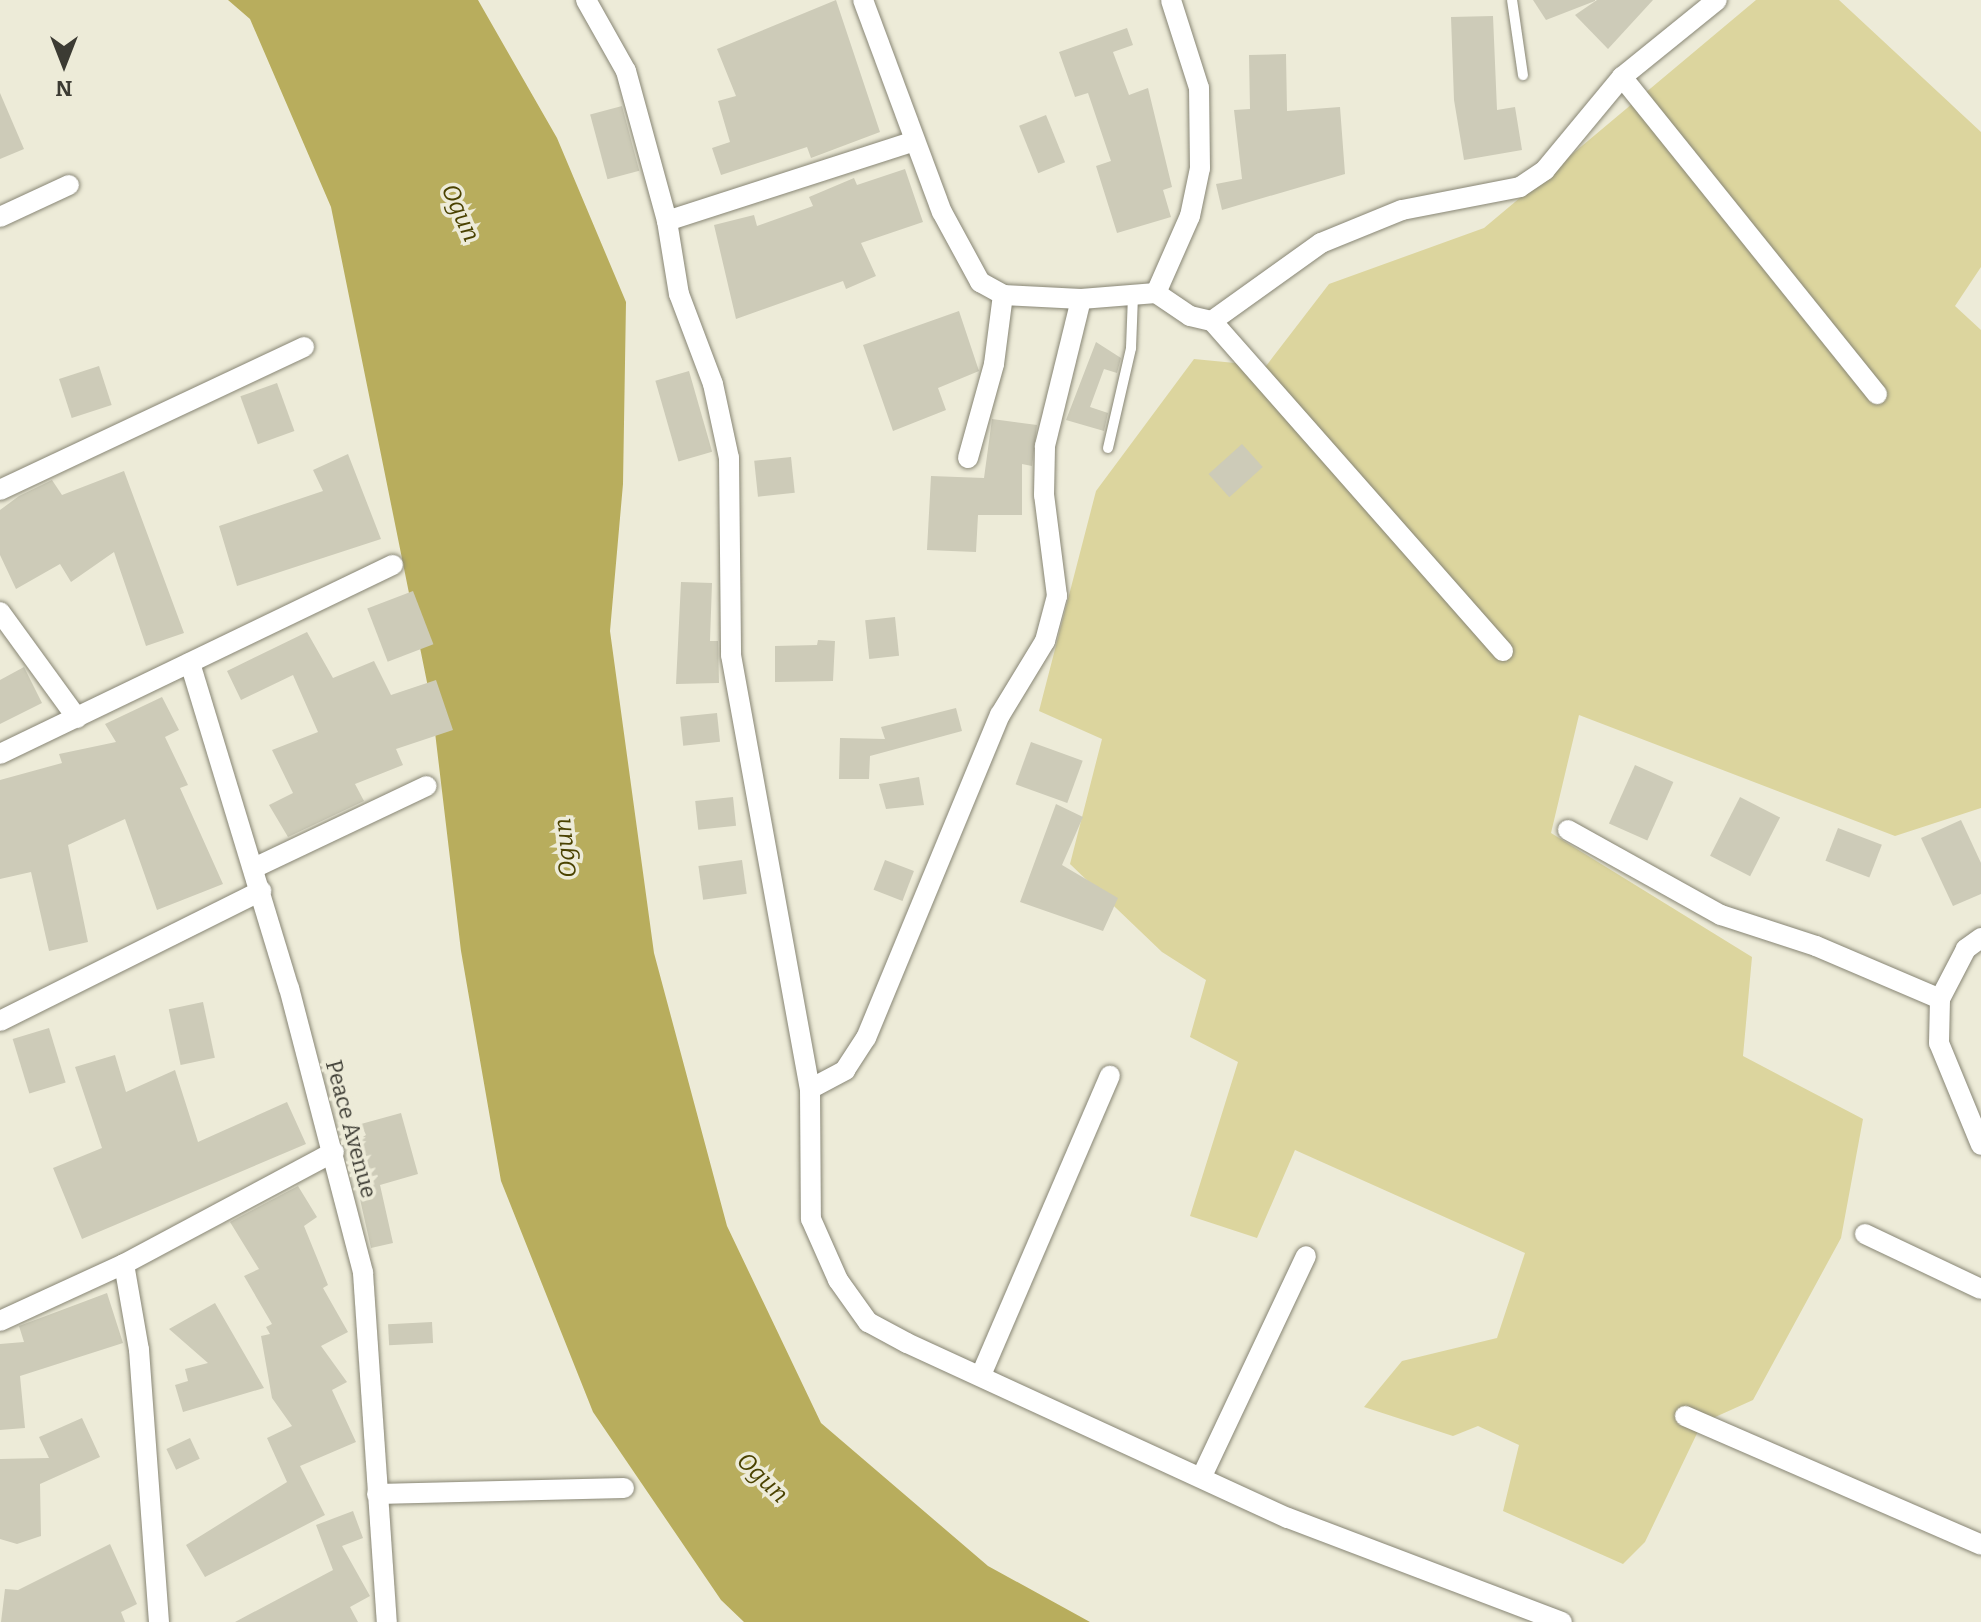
<!DOCTYPE html>
<html>
<head>
<meta charset="utf-8">
<style>
  body { margin:0 }
  #map { position:relative; width:1981px; height:1622px; overflow:hidden; background:#edebd8; font-family:Bitter,serif }
  div>[style] { position:absolute }
  [style*='--x'] { left:calc(var(--x)*1px); top:calc(var(--y)*1px); width:calc(var(--w)*1px); rotate:calc(var(--a)*1deg) }
  .green>* { inset:0; background:#dcd59e }
  .water>* { inset:0; background:#b8ad5d }
  .building>* { inset:0; background:#cdcbb8; transform-origin:0 0 }
  .roads { filter:drop-shadow(0 0 2px #888675) drop-shadow(0 0 2px #888675) }
  .lane>* { height:10px; margin:-5px; padding:0 5px; transform-origin:5px; border-radius:5px; background:#fff }
  .street>* { height:20px; margin:-10px; padding:0 10px; transform-origin:10px; border-radius:10px; background:#fff }
  span { translate:-50% -50%; white-space:nowrap; text-align:center; line-height:1.15; -webkit-text-stroke:7px #edebd8; paint-order:stroke }
  .street-label { font-size:22px; color:#3c3b33 }
  .water-label { font-size:24px; color:#4a4200; font-style:italic }
  .north { position:absolute; left:24px; top:24px; width:80px; height:80px; -webkit-text-stroke:6px #edebd8; paint-order:stroke; rotate:180deg; font-size:22px; font-weight:700; line-height:32px; text-align:center; color:#3c3b33 }
  .north::after { content:''; display:block; margin:auto; width:28px; height:36px; background:#3c3b33; clip-path:polygon(50% 0,100% 100%,50% 72%,0 100%) }
</style>
</head>
<body>
<div id="map">
  <div class="green">
    <div style="clip-path:polygon(1756px 0,1839px 0,1981px 132px,1981px 267px,1955px 306px,1981px 330px,1981px 808px,1895px 836px,1579px 715px,1551px 833px,1752px 957px,1743px 1056px,1863px 1119px,1841px 1238px,1753px 1400px,1702px 1423px,1645px 1542px,1623px 1564px,1503px 1511px,1519px 1445px,1478px 1426px,1453px 1436px,1364px 1407px,1402px 1361px,1497px 1338px,1525px 1253px,1295px 1150px,1257px 1238px,1190px 1216px,1238px 1062px,1190px 1037px,1206px 980px,1162px 952px,1070px 864px,1102px 739px,1039px 711px,1096px 491px,1194px 359px,1266px 366px,1329px 284px,1484px 228px)"></div>
  </div>
  <div class="water">
    <div style="clip-path:polygon(228px 0,478px 0,557px 138px,626px 302px,623px 484px,610px 631px,654px 953px,727px 1226px,821px 1423px,988px 1566px,1090px 1622px,744px 1622px,721px 1600px,593px 1412px,501px 1181px,461px 951px,432px 707px,331px 207px,250px 19px)"></div>
  </div>
  <div class="building">
    <div style="clip-path:polygon(836px 0,880px 132px,811px 158px,807px 147px,721px 175px,712px 148px,730px 142px,718px 101px,736px 96px,717px 49px)"></div>
    <div style="clip-path:polygon(1533px 0,1595px 0,1595px 1px,1546px 20px)"></div>
    <div style="clip-path:polygon(1597px 0,1653px 0,1608px 49px,1575px 15px)"></div>
    <div style="clip-path:polygon(1493px 16px,1497px 110px,1515px 107px,1522px 150px,1464px 160px,1454px 100px,1451px 17px)"></div>
    <div style="clip-path:polygon(1127px 28px,1133px 45px,1113px 52px,1129px 95px,1148px 88px,1172px 187px,1163px 190px,1171px 217px,1117px 233px,1096px 166px,1111px 161px,1088px 93px,1075px 97px,1059px 52px)"></div>
    <div style="clip-path:polygon(1286px 54px,1287px 111px,1340px 107px,1345px 174px,1222px 210px,1216px 184px,1242px 179px,1234px 110px,1250px 109px,1249px 55px)"></div>
    <div style="clip-path:polygon(0 93px,24px 149px,0 159px)"></div>
    <div style="left:622px;top:106px;width:67px;height:33px;rotate:75deg"></div>
    <div style="left:1046px;top:115px;width:51px;height:29px;rotate:68deg"></div>
    <div style="clip-path:polygon(905px 169px,923px 222px,861px 243px,876px 276px,846px 289px,843px 281px,736px 319px,714px 225px,754px 215px,757px 226px,813px 206px,809px 197px,854px 178px,857px 185px)"></div>
    <div style="clip-path:polygon(959px 311px,979px 371px,938px 388px,946px 410px,893px 431px,863px 345px)"></div>
    <div style="clip-path:polygon(1096px 342px,1121px 358px,1117px 373px,1104px 369px,1090px 407px,1108px 413px,1104px 431px,1066px 420px)"></div>
    <div style="left:99px;top:366px;width:41px;height:42px;rotate:72deg"></div>
    <div style="left:689px;top:371px;width:84px;height:35px;rotate:74deg"></div>
    <div style="left:277px;top:383px;width:51px;height:39px;rotate:70deg"></div>
    <div style="clip-path:polygon(992px 419px,1037px 425px,1032px 466px,1022px 464px,1022px 515px,978px 515px,976px 552px,927px 550px,931px 476px,984px 478px)"></div>
    <div style="left:1242px;top:444px;width:31px;height:45px;rotate:48deg"></div>
    <div style="clip-path:polygon(348px 454px,381px 539px,237px 586px,219px 526px,323px 491px,313px 470px)"></div>
    <div style="left:791px;top:457px;width:36px;height:37px;rotate:84deg"></div>
    <div style="clip-path:polygon(124px 471px,184px 633px,146px 646px,114px 552px,71px 582px,60px 564px,16px 589px,0 555px,0 510px,19px 496px,52px 480px,62px 495px)"></div>
    <div style="clip-path:polygon(681px 582px,712px 583px,710px 641px,718px 641px,719px 683px,676px 684px)"></div>
    <div style="left:413px;top:591px;width:57px;height:49px;rotate:69deg"></div>
    <div style="left:895px;top:617px;width:39px;height:30px;rotate:84deg"></div>
    <div style="clip-path:polygon(307px 632px,333px 678px,374px 661px,391px 695px,436px 680px,453px 730px,396px 749px,403px 765px,355px 784px,364px 801px,288px 837px,269px 805px,293px 793px,272px 750px,318px 732px,293px 675px,241px 700px,227px 671px)"></div>
    <div style="clip-path:polygon(818px 640px,835px 641px,833px 681px,775px 682px,775px 646px,817px 645px)"></div>
    <div style="clip-path:polygon(24px 667px,42px 703px,0 724px,0 680px)"></div>
    <div style="clip-path:polygon(162px 697px,179px 730px,165px 737px,188px 785px,180px 788px,223px 884px,157px 910px,125px 819px,68px 845px,88px 942px,49px 951px,31px 872px,0 879px,0 780px,62px 763px,59px 754px,116px 742px,105px 724px)"></div>
    <div style="clip-path:polygon(956px 708px,962px 731px,870px 756px,869px 779px,839px 779px,840px 738px,885px 739px,881px 727px)"></div>
    <div style="left:717px;top:713px;width:29px;height:37px;rotate:84deg"></div>
    <div style="left:1031px;top:742px;width:55px;height:45px;rotate:20deg"></div>
    <div style="left:1635px;top:765px;width:42px;height:64px;rotate:24deg"></div>
    <div style="clip-path:polygon(919px 777px,924px 805px,886px 809px,879px 784px)"></div>
    <div style="left:733px;top:797px;width:29px;height:38px;rotate:84deg"></div>
    <div style="left:1740px;top:797px;width:45px;height:66px;rotate:27deg"></div>
    <div style="clip-path:polygon(1056px 804px,1083px 817px,1062px 865px,1118px 898px,1103px 931px,1020px 902px)"></div>
    <div style="clip-path:polygon(1961px 820px,1981px 863px,1981px 894px,1953px 906px,1921px 838px)"></div>
    <div style="left:1838px;top:828px;width:47px;height:35px;rotate:21deg"></div>
    <div style="left:742px;top:860px;width:34px;height:44px;rotate:82deg"></div>
    <div style="left:885px;top:860px;width:31px;height:32px;rotate:21deg"></div>
    <div style="left:203px;top:1002px;width:57px;height:35px;rotate:78deg"></div>
    <div style="left:49px;top:1028px;width:57px;height:38px;rotate:73deg"></div>
    <div style="clip-path:polygon(115px 1055px,126px 1092px,175px 1070px,198px 1142px,287px 1102px,306px 1144px,82px 1239px,53px 1168px,102px 1148px,75px 1067px)"></div>
    <div style="clip-path:polygon(401px 1113px,418px 1174px,380px 1185px,393px 1243px,371px 1248px,348px 1146px,366px 1135px,361px 1124px)"></div>
    <div style="clip-path:polygon(298px 1186px,317px 1217px,304px 1226px,328px 1285px,323px 1288px,348px 1332px,321px 1346px,347px 1382px,332px 1390px,356px 1442px,300px 1466px,325px 1515px,205px 1577px,186px 1545px,287px 1482px,267px 1438px,292px 1426px,272px 1398px,261px 1336px,270px 1334px,266px 1327px,272px 1324px,244px 1276px,259px 1269px,230px 1222px)"></div>
    <div style="clip-path:polygon(107px 1293px,123px 1343px,20px 1376px,25px 1428px,0 1430px,0 1344px,24px 1342px,19px 1326px)"></div>
    <div style="clip-path:polygon(215px 1303px,264px 1388px,183px 1412px,175px 1385px,188px 1381px,185px 1369px,208px 1363px,169px 1329px)"></div>
    <div style="left:432px;top:1322px;width:21px;height:44px;rotate:87deg"></div>
    <div style="clip-path:polygon(82px 1418px,100px 1457px,40px 1484px,41px 1536px,17px 1544px,0 1539px,0 1459px,49px 1458px,39px 1437px)"></div>
    <div style="left:190px;top:1438px;width:23px;height:26px;rotate:65deg"></div>
    <div style="clip-path:polygon(353px 1511px,363px 1538px,342px 1546px,370px 1596px,350px 1607px,358px 1622px,235px 1622px,333px 1570px,316px 1525px)"></div>
    <div style="clip-path:polygon(110px 1544px,137px 1604px,121px 1612px,125px 1622px,1px 1622px,5px 1589px,18px 1590px)"></div>
  </div>
  <div class="roads">
    <div class="lane">
      <div style="--x:1512;--y:0;--w:76;--a:81.7"></div>
      <div style="--x:1108;--y:448;--w:103;--a:-77"></div>
      <div style="--x:1131;--y:348;--w:53;--a:-87.8"></div>
    </div>
    <div class="street">
      <div style="--x:586;--y:0;--w:81;--a:60.6"></div>
      <div style="--x:626;--y:71;--w:156;--a:74.7"></div>
      <div style="--x:667;--y:221;--w:74;--a:80.7"></div>
      <div style="--x:679;--y:294;--w:96;--a:69.3"></div>
      <div style="--x:713;--y:384;--w:76;--a:77.8"></div>
      <div style="--x:729;--y:458;--w:197;--a:89.4"></div>
      <div style="--x:731;--y:655;--w:441;--a:79.7"></div>
      <div style="--x:810;--y:1089;--w:130;--a:89.6"></div>
      <div style="--x:811;--y:1219;--w:67;--a:66.1"></div>
      <div style="--x:838;--y:1280;--w:52;--a:54.5"></div>
      <div style="--x:868;--y:1322;--w:44;--a:28.3"></div>
      <div style="--x:907;--y:1343;--w:419;--a:24.7"></div>
      <div style="--x:1288;--y:1518;--w:293;--a:20.8"></div>
      <div style="--x:863;--y:0;--w:226;--a:69.6"></div>
      <div style="--x:942;--y:212;--w:80;--a:61.5"></div>
      <div style="--x:980;--y:282;--w:26;--a:29"></div>
      <div style="--x:1003;--y:295;--w:78;--a:2.9"></div>
      <div style="--x:1081;--y:299;--w:75;--a:-4.6"></div>
      <div style="--x:1156;--y:293;--w:84;--a:-66.2"></div>
      <div style="--x:1190;--y:216;--w:49;--a:-78.2"></div>
      <div style="--x:1200;--y:168;--w:80;--a:-90.7"></div>
      <div style="--x:1199;--y:88;--w:92;--a:-107.7"></div>
      <div style="--x:1622;--y:77;--w:407;--a:51.2"></div>
      <div style="--x:0;--y:217;--w:76;--a:-24.9"></div>
      <div style="--x:667;--y:221;--w:257;--a:-17.9"></div>
      <div style="--x:1156;--y:293;--w:41;--a:34.1"></div>
      <div style="--x:1190;--y:316;--w:23;--a:13"></div>
      <div style="--x:1212;--y:321;--w:134;--a:-35.6"></div>
      <div style="--x:1321;--y:243;--w:87;--a:-22.2"></div>
      <div style="--x:1402;--y:210;--w:120;--a:-11"></div>
      <div style="--x:1520;--y:187;--w:30;--a:-34"></div>
      <div style="--x:1545;--y:170;--w:121;--a:-50.4"></div>
      <div style="--x:1622;--y:77;--w:122;--a:-39"></div>
      <div style="--x:1212;--y:321;--w:440;--a:48.6"></div>
      <div style="--x:968;--y:458;--w:98;--a:-74.5"></div>
      <div style="--x:994;--y:364;--w:70;--a:-82.6"></div>
      <div style="--x:0;--y:490;--w:336;--a:-25.2"></div>
      <div style="--x:0;--y:612;--w:131;--a:54"></div>
      <div style="--x:190;--y:663;--w:340;--a:73.1"></div>
      <div style="--x:289;--y:988;--w:294;--a:75.4"></div>
      <div style="--x:363;--y:1273;--w:350;--a:86.1"></div>
      <div style="--x:0;--y:754;--w:436;--a:-25.7"></div>
      <div style="--x:1568;--y:830;--w:175;--a:29.1"></div>
      <div style="--x:1721;--y:915;--w:100;--a:18.1"></div>
      <div style="--x:1816;--y:946;--w:135;--a:23.1"></div>
      <div style="--x:254;--y:868;--w:191;--a:-25.4"></div>
      <div style="--x:1981;--y:938;--w:19;--a:144"></div>
      <div style="--x:1966;--y:949;--w:56;--a:117.5"></div>
      <div style="--x:1940;--y:999;--w:44;--a:91.3"></div>
      <div style="--x:1939;--y:1043;--w:110;--a:67.6"></div>
      <div style="--x:0;--y:1021;--w:292;--a:-26.5"></div>
      <div style="--x:810;--y:1089;--w:40;--a:-28"></div>
      <div style="--x:845;--y:1070;--w:38;--a:-57"></div>
      <div style="--x:866;--y:1038;--w:350;--a:-67.5"></div>
      <div style="--x:1000;--y:715;--w:87;--a:-58.7"></div>
      <div style="--x:1045;--y:641;--w:47;--a:-75.1"></div>
      <div style="--x:1057;--y:596;--w:102;--a:-97.3"></div>
      <div style="--x:1044;--y:495;--w:49;--a:-88.8"></div>
      <div style="--x:1045;--y:446;--w:151;--a:-76.2"></div>
      <div style="--x:1865;--y:1234;--w:128;--a:25.4"></div>
      <div style="--x:124;--y:1264;--w:87;--a:80.1"></div>
      <div style="--x:139;--y:1350;--w:273;--a:85.8"></div>
      <div style="--x:0;--y:1321;--w:136;--a:-24.7"></div>
      <div style="--x:124;--y:1264;--w:238;--a:-28.1"></div>
      <div style="--x:981;--y:1375;--w:326;--a:-66.7"></div>
      <div style="--x:1685;--y:1416;--w:323;--a:23.5"></div>
      <div style="--x:1202;--y:1476;--w:243;--a:-64.7"></div>
      <div style="--x:377;--y:1494;--w:247;--a:-1.4"></div>
    </div>
  </div>
  <div class="street-label">
    <span style="left:351px;top:1129px;rotate:75deg">Peace Avenue</span>
  </div>
  <div class="water-label">
    <span style="left:460px;top:213px;rotate:66deg">Ogun</span>
    <span style="left:566px;top:848px;rotate:-96deg">Ogun</span>
    <span style="left:762px;top:1478px;rotate:44deg">Ogun</span>
  </div>
  <div class="north">N</div>
</div>
</body>
</html>
